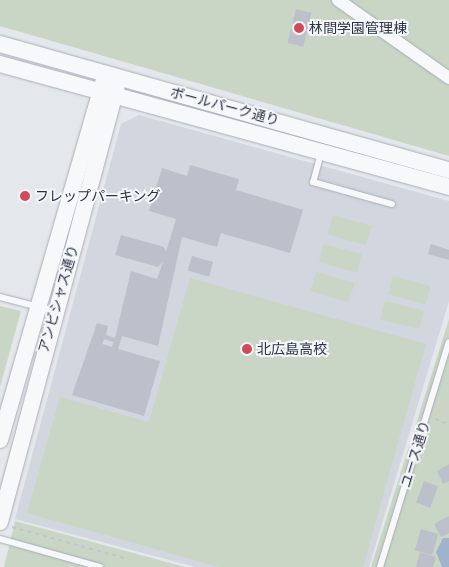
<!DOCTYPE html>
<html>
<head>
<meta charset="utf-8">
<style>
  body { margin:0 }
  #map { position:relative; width:449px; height:567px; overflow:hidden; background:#e4e7ec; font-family:"Golos Text","Noto Sans JP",sans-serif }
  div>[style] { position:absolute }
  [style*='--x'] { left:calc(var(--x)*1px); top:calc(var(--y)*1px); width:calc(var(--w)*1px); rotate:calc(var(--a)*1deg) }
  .built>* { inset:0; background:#d2d6de }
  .green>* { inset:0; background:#c9d6c5; transform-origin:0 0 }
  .water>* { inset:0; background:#9fb4cc }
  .building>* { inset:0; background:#bbc0ca; transform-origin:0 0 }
  .path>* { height:2px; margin-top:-1px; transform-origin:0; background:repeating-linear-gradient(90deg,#c2c5cb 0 4px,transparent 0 8px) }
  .roads { filter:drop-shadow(0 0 1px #a9aeb7) drop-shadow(0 0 1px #a9aeb7) }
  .service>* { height:6px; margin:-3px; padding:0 3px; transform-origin:3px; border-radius:3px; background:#f7f8fa }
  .minor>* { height:12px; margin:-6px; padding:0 6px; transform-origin:6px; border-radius:6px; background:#f7f8fa }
  .tertiary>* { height:16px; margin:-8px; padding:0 8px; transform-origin:8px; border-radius:8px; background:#f7f8fa }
  .dots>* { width:14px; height:14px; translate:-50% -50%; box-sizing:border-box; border:2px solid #f4f6f9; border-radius:50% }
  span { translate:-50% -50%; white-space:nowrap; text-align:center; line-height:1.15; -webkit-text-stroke:4px #f4f6f9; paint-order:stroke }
  .poi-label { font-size:14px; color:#2b3445 }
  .left { translate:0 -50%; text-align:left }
  .street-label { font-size:14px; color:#2b3445 }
</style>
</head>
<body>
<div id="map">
  <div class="built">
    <div style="clip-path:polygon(139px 115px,449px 201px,449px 301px,369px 567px,196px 567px,15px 519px,121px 124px)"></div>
  </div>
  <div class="green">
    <div style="clip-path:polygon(0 0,449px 0,449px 156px,0 26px)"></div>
    <div style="left:333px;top:215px;width:40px;height:20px;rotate:16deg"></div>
    <div style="left:324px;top:244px;width:39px;height:19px;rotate:15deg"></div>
    <div style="left:316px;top:272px;width:40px;height:20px;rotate:16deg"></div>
    <div style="left:393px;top:276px;width:39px;height:19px;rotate:15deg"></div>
    <div style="clip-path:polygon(190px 278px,426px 344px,363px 567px,219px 567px,27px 513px,60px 397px,149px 422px)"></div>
    <div style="left:385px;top:301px;width:40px;height:19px;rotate:14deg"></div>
    <div style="clip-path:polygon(0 306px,21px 311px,0 387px)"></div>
    <div style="clip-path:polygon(449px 319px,449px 567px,371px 567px)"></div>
    <div style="clip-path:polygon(15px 521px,185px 567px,4px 567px)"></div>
  </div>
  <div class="water">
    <div style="clip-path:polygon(443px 538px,449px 538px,449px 567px,442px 567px,436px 552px)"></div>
  </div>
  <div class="building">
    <div style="left:296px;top:9px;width:16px;height:35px;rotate:14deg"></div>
    <div style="clip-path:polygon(evenodd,190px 165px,239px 179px,236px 190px,303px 210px,290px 253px,221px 233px,217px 247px,182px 237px,158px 346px,122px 336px,118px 349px,160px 361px,144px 416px,72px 395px,97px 323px,108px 326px,106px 335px,115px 338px,131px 271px,157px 279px,163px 262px,158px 267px,115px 255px,121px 235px,164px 247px,166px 252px,176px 219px,149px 211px,162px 168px,187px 176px,190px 165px,104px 339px,114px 342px,112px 347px,102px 344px,104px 339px)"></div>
    <div style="clip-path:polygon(431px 244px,449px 250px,449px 260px,428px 254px)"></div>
    <div style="left:192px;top:256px;width:22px;height:15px;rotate:16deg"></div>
    <div style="clip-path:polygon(449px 464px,449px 481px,443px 484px,437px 471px)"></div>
    <div style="left:424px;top:481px;width:15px;height:23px;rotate:20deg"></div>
    <div style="clip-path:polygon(449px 516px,449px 533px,441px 537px,434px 524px)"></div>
    <div style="left:421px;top:529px;width:18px;height:22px;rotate:16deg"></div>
    <div style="clip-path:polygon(420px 552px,436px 557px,433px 567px,416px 567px)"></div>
  </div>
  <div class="path">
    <div style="--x:435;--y:419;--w:15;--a:20"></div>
    <div style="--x:12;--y:527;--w:119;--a:15.5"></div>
  </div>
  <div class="roads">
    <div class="service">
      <div style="--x:321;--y:153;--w:30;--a:105"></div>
      <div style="--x:313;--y:182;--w:82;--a:15.6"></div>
      <div style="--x:0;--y:297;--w:56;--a:14.5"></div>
      <div style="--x:0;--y:539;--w:104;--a:15.6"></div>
      <div style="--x:380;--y:567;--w:235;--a:-73"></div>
    </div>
    <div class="minor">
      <div style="--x:338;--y:0;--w:136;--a:35.1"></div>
    </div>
    <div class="tertiary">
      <div style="--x:0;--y:44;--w:466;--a:15.7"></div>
      <div style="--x:0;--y:64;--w:466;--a:15.3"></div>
      <div style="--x:0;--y:440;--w:373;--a:-73.9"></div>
      <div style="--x:0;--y:522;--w:453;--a:-75"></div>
    </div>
  </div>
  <div class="dots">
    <div style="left:299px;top:28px;background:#d1495b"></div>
    <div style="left:25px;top:196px;background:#d1495b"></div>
    <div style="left:247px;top:349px;background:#d1495b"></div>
  </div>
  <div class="poi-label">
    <span class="left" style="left:309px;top:28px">林間学園管理棟</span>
    <span class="left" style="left:35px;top:196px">フレップパーキング</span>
    <span class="left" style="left:257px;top:349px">北広島高校</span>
  </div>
  <div class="street-label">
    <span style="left:225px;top:106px;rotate:15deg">ボールパーク通り</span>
    <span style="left:58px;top:299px;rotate:-74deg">アンビシャス通り</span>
    <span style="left:415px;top:454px;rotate:-73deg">ユース通り</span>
  </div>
</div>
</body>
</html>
